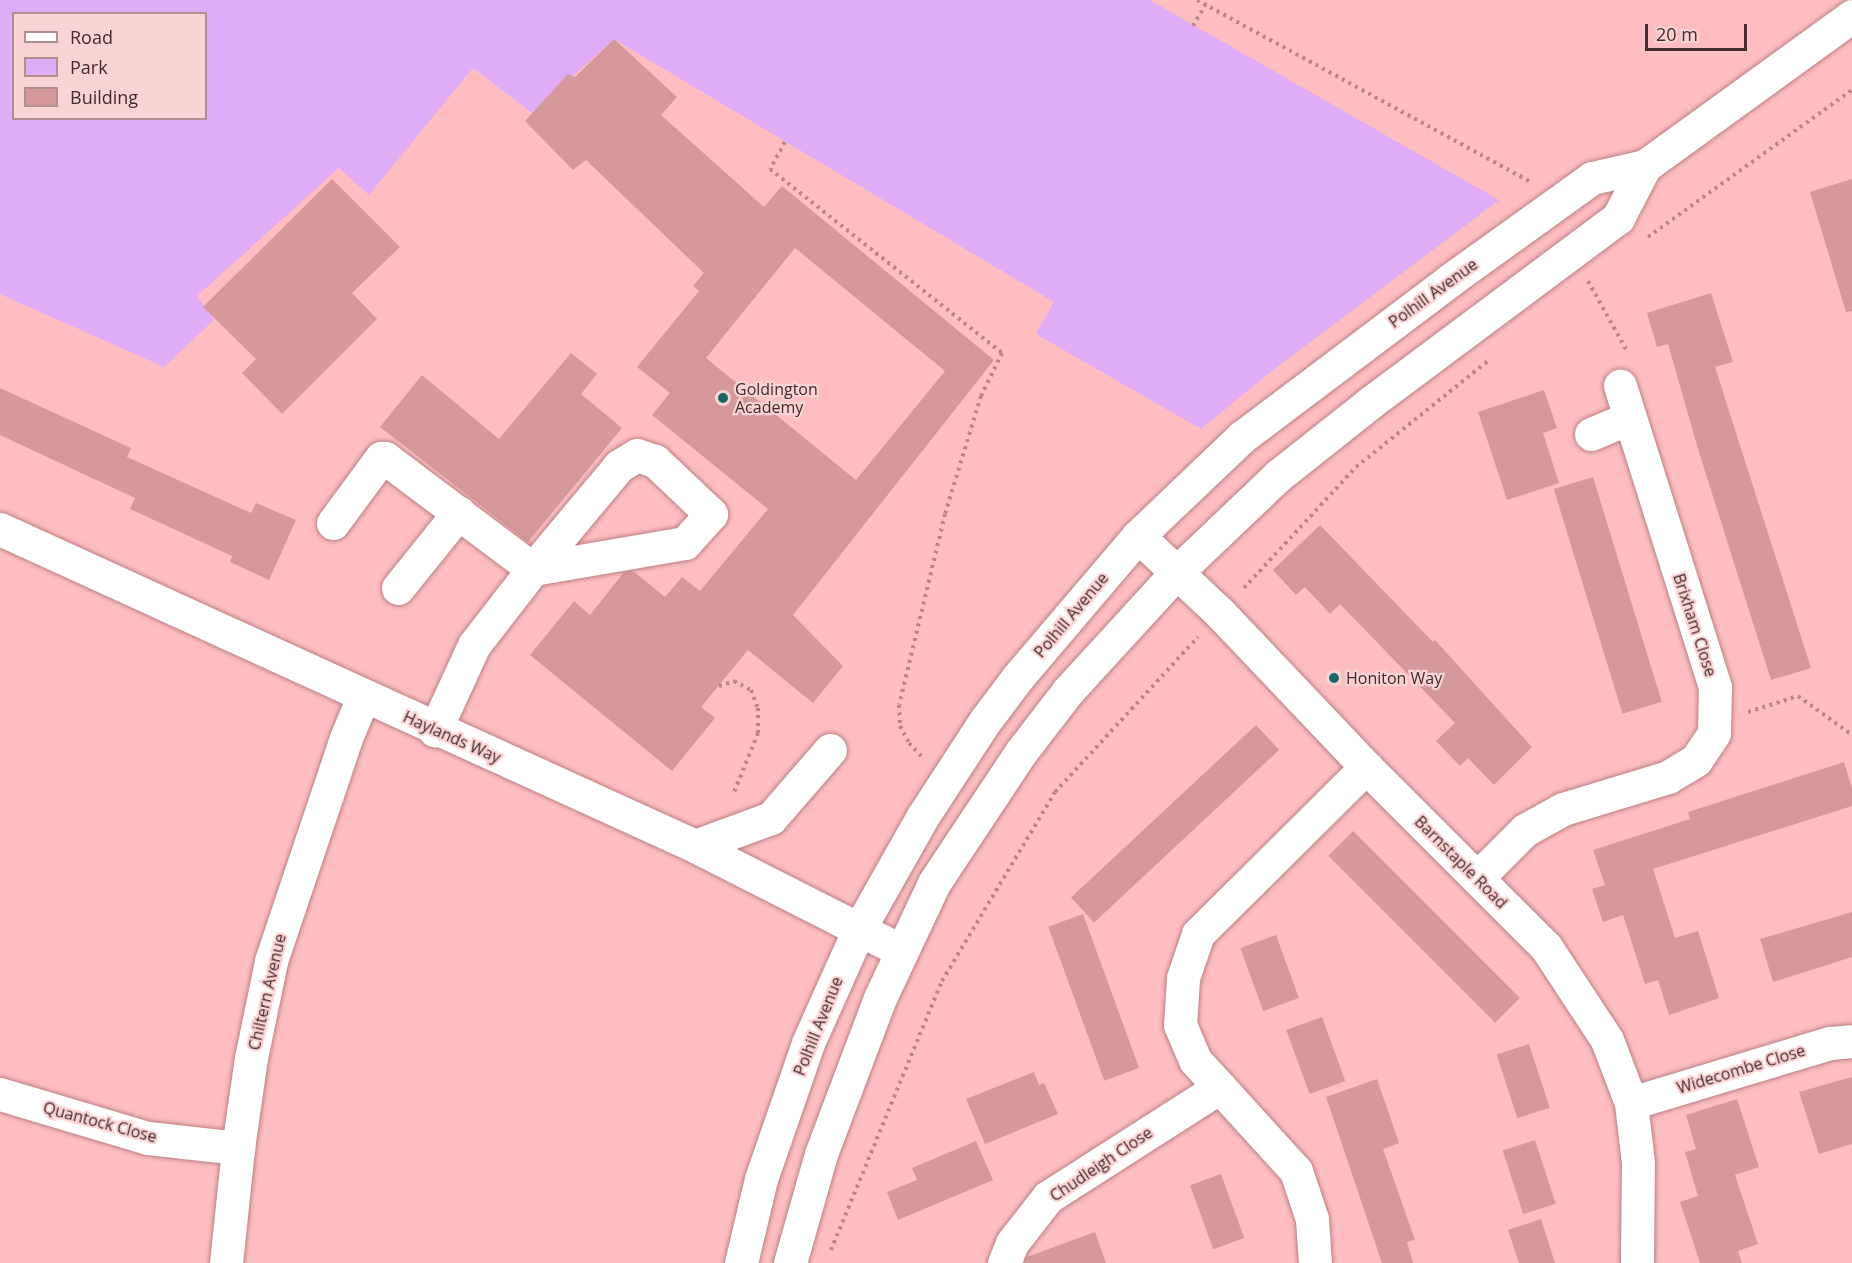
<!DOCTYPE html>
<html>
<head>
<meta charset="utf-8">
<style>
  body { margin:0 }
  #map { position:relative; width:1852px; height:1263px; overflow:hidden; background:#febec1; font-family:"Open Sans",sans-serif }
  div>[style] { position:absolute }
  [style*='--x'] { left:calc(var(--x)*1px); top:calc(var(--y)*1px); width:calc(var(--w)*1px); rotate:calc(var(--a)*1deg) }
  .green>* { inset:0; background:#dfacf5 }
  .building>* { inset:0; background:#d5989b; transform-origin:0 0 }
  .path>* { height:4px; margin-top:-2px; transform-origin:0; background:repeating-linear-gradient(90deg,#b78689 0 3px,transparent 0 7.5px) }
  .roads { filter:drop-shadow(0 0 2px #bb8083) drop-shadow(0 0 2px #bb8083) }
  .minor>* { height:33px; margin:-16.5px; padding:0 16.5px; transform-origin:16.5px; border-radius:16.5px; background:#fff }
  .dots>* { width:16px; height:16px; translate:-50% -50%; box-sizing:border-box; border:3px solid #fad3d4; border-radius:50% }
  span { translate:-50% -50%; white-space:nowrap; text-align:center; line-height:1.15; -webkit-text-stroke:4.5px #fad3d4; paint-order:stroke }
  .street-label { font-size:16px; color:#432a2c }
  .poi-label { font-size:16px; color:#432a2c }
  .left { translate:0 -50%; text-align:left }
  .legend { position:absolute; left:12px; top:12px; width:195px; height:108px; box-sizing:border-box; background:#fad3d4; border:2px solid #b18f91; margin:0; padding:8px 10px; list-style:none; font-size:18px; color:#432a2c }
  .legend li { display:flex; align-items:center; gap:12px; height:30px }
  .legend b { width:30px; border:2px solid #b18f91 }
  .scale { position:absolute; left:1645px; top:24px; width:102px; height:27px; box-sizing:border-box; border:3px solid #432a2c; border-top:0; padding-left:8px; font-size:18px; line-height:21px; white-space:nowrap; color:#432a2c; -webkit-text-stroke:4px #fad3d4; paint-order:stroke }
</style>
</head>
<body>
<div id="map">
  <div class="green">
    <div style="clip-path:polygon(evenodd,0 0,1150px 0,1499px 200px,1277px 367px,1201px 429px,1036px 334px,1054px 302px,614px 39px,532px 113px,473px 68px,369px 195px,339px 168px,197px 296px,214px 320px,164px 367px,0 294px,0 0,14px 14px,206px 14px,206px 118px,14px 118px,14px 14px)"></div>
  </div>
  <div class="building">
    <div style="clip-path:polygon(evenodd,614px 39px,677px 97px,661px 115px,764px 207px,782px 186px,994px 360px,793px 615px,843px 666px,813px 703px,748px 650px,701px 707px,715px 718px,672px 771px,530px 655px,574px 601px,590px 615px,624px 572px,633px 571px,665px 597px,682px 577px,700px 591px,768px 509px,652px 415px,670px 393px,637px 367px,699px 291px,693px 286px,704px 273px,586px 160px,573px 170px,525px 121px,568px 74px,575px 77px,614px 39px,795px 248px,945px 371px,856px 480px,706px 358px,795px 248px)"></div>
    <div style="clip-path:polygon(332px 179px,400px 247px,352px 293px,377px 319px,282px 414px,242px 373px,256px 359px,203px 307px)"></div>
    <div style="clip-path:polygon(1852px 179px,1852px 311px,1846px 312px,1810px 192px)"></div>
    <div style="clip-path:polygon(1711px 293px,1733px 362px,1715px 367px,1811px 668px,1771px 680px,1698px 449px,1668px 344px,1657px 347px,1647px 313px)"></div>
    <div style="clip-path:polygon(571px 353px,597px 374px,581px 394px,622px 428px,528px 542px,380px 427px,422px 375px,499px 439px)"></div>
    <div style="clip-path:polygon(0 388px,131px 448px,127px 457px,251px 513px,256px 503px,296px 520px,269px 580px,230px 562px,232px 556px,130px 509px,135px 498px,0 435px)"></div>
    <div style="clip-path:polygon(1544px 390px,1557px 428px,1543px 433px,1559px 483px,1507px 500px,1478px 412px)"></div>
    <div style="left:1593px;top:477px;width:235px;height:41px;rotate:73deg"></div>
    <div style="clip-path:polygon(1320px 525px,1433px 642px,1435px 640px,1532px 747px,1494px 785px,1468px 758px,1460px 766px,1436px 741px,1455px 723px,1340px 604px,1330px 614px,1305px 587px,1296px 595px,1273px 570px)"></div>
    <div style="left:1256px;top:725px;width:34px;height:253px;rotate:47deg"></div>
    <div style="clip-path:polygon(1844px 762px,1852px 788px,1852px 806px,1653px 869px,1675px 938px,1698px 931px,1719px 998px,1669px 1015px,1658px 980px,1645px 984px,1623px 915px,1603px 922px,1592px 889px,1605px 885px,1593px 850px,1690px 819px,1688px 812px)"></div>
    <div style="left:1353px;top:831px;width:236px;height:35px;rotate:45deg"></div>
    <div style="clip-path:polygon(1852px 912px,1852px 957px,1773px 982px,1760px 939px)"></div>
    <div style="left:1083px;top:914px;width:164px;height:37px;rotate:70deg"></div>
    <div style="left:1276px;top:935px;width:67px;height:38px;rotate:70deg"></div>
    <div style="left:1322px;top:1017px;width:68px;height:38px;rotate:70deg"></div>
    <div style="left:1529px;top:1044px;width:67px;height:34px;rotate:72deg"></div>
    <div style="clip-path:polygon(1034px 1072px,1039px 1085px,1044px 1083px,1058px 1114px,985px 1144px,966px 1099px)"></div>
    <div style="clip-path:polygon(1852px 1077px,1852px 1144px,1819px 1154px,1799px 1092px)"></div>
    <div style="clip-path:polygon(1377px 1079px,1399px 1143px,1383px 1149px,1415px 1240px,1407px 1242px,1413px 1263px,1382px 1263px,1326px 1097px)"></div>
    <div style="clip-path:polygon(1737px 1099px,1759px 1167px,1735px 1175px,1758px 1244px,1738px 1251px,1742px 1263px,1700px 1263px,1680px 1202px,1698px 1196px,1685px 1152px,1696px 1149px,1686px 1115px)"></div>
    <div style="left:1535px;top:1140px;width:67px;height:34px;rotate:72deg"></div>
    <div style="clip-path:polygon(976px 1141px,993px 1180px,898px 1220px,887px 1192px,917px 1180px,912px 1168px)"></div>
    <div style="left:1221px;top:1174px;width:68px;height:33px;rotate:70deg"></div>
    <div style="clip-path:polygon(1541px 1219px,1555px 1263px,1519px 1263px,1508px 1230px)"></div>
    <div style="clip-path:polygon(1095px 1232px,1106px 1263px,1024px 1263px,1027px 1257px)"></div>
  </div>
  <div class="path">
    <div style="--x:1197;--y:0;--w:380;--a:28.6"></div>
    <div style="--x:1193;--y:26;--w:24;--a:-60"></div>
    <div style="--x:785;--y:142;--w:31;--a:119"></div>
    <div style="--x:770;--y:169;--w:296;--a:38.4"></div>
    <div style="--x:1002;--y:353;--w:48;--a:116"></div>
    <div style="--x:981;--y:396;--w:123;--a:107"></div>
    <div style="--x:945;--y:514;--w:196;--a:103.5"></div>
    <div style="--x:899;--y:705;--w:21;--a:87"></div>
    <div style="--x:900;--y:726;--w:19;--a:62"></div>
    <div style="--x:909;--y:743;--w:18;--a:47"></div>
    <div style="--x:1648;--y:237;--w:251;--a:-35.8"></div>
    <div style="--x:1588;--y:281;--w:82;--a:60.9"></div>
    <div style="--x:1244;--y:588;--w:165;--a:-47.2"></div>
    <div style="--x:1356;--y:467;--w:169;--a:-38.8"></div>
    <div style="--x:719;--y:686;--w:16;--a:-18"></div>
    <div style="--x:734;--y:681;--w:19;--a:28"></div>
    <div style="--x:751;--y:690;--w:19;--a:69"></div>
    <div style="--x:758;--y:708;--w:25;--a:90"></div>
    <div style="--x:758;--y:733;--w:67;--a:112"></div>
    <div style="--x:1748;--y:712;--w:52;--a:-17.7"></div>
    <div style="--x:1798;--y:696;--w:67;--a:35.8"></div>
    <div style="--x:831;--y:1250;--w:291;--a:-67.6"></div>
    <div style="--x:942;--y:981;--w:220;--a:-59.1"></div>
    <div style="--x:1055;--y:792;--w:211;--a:-47.3"></div>
  </div>
  <div class="roads">
    <div class="minor">
      <div style="--x:1591;--y:434;--w:41;--a:-22.8"></div>
      <div style="--x:333;--y:523;--w:81;--a:-53.6"></div>
      <div style="--x:381;--y:458;--w:4;--a:0"></div>
      <div style="--x:385;--y:458;--w:185;--a:36.9"></div>
      <div style="--x:533;--y:569;--w:154;--a:-9.7"></div>
      <div style="--x:685;--y:543;--w:39;--a:-48"></div>
      <div style="--x:711;--y:514;--w:77;--a:-136.6"></div>
      <div style="--x:655;--y:461;--w:19;--a:-162"></div>
      <div style="--x:637;--y:455;--w:21;--a:149"></div>
      <div style="--x:619;--y:466;--w:134;--a:129.9"></div>
      <div style="--x:533;--y:569;--w:96;--a:127.8"></div>
      <div style="--x:474;--y:645;--w:94;--a:114.6"></div>
      <div style="--x:0;--y:529;--w:764;--a:24.52"></div>
      <div style="--x:695;--y:846;--w:232;--a:26.9"></div>
      <div style="--x:1138;--y:536;--w:112;--a:43.2"></div>
      <div style="--x:1220;--y:613;--w:212;--a:46.5"></div>
      <div style="--x:1366;--y:767;--w:255;--a:45"></div>
      <div style="--x:1546;--y:947;--w:111;--a:56.7"></div>
      <div style="--x:1607;--y:1040;--w:67;--a:69.1"></div>
      <div style="--x:1631;--y:1103;--w:60;--a:83.3"></div>
      <div style="--x:1638;--y:1163;--w:100;--a:90.6"></div>
      <div style="--x:398;--y:588;--w:97;--a:-51.2"></div>
      <div style="--x:695;--y:846;--w:81;--a:-20.2"></div>
      <div style="--x:771;--y:818;--w:90;--a:-49.1"></div>
      <div style="--x:1477;--y:878;--w:68;--a:-45"></div>
      <div style="--x:1525;--y:830;--w:43;--a:-28.9"></div>
      <div style="--x:1563;--y:809;--w:110;--a:-16.9"></div>
      <div style="--x:1668;--y:777;--w:33;--a:-31"></div>
      <div style="--x:1696;--y:760;--w:32;--a:-56"></div>
      <div style="--x:1714;--y:733;--w:46;--a:-88.8"></div>
      <div style="--x:1715;--y:687;--w:316;--a:-107.5"></div>
      <div style="--x:0;--y:1094;--w:154;--a:16.6"></div>
      <div style="--x:148;--y:1138;--w:91;--a:6.3"></div>
      <div style="--x:1631;--y:1103;--w:208;--a:-16.8"></div>
      <div style="--x:1830;--y:1043;--w:22;--a:-5"></div>
      <div style="--x:226;--y:1263;--w:116;--a:-84"></div>
      <div style="--x:238;--y:1148;--w:91;--a:-81.8"></div>
      <div style="--x:251;--y:1058;--w:99;--a:-78.3"></div>
      <div style="--x:271;--y:961;--w:235;--a:-71.4"></div>
      <div style="--x:346;--y:738;--w:44;--a:-67.5"></div>
      <div style="--x:741;--y:1263;--w:86;--a:-76.6"></div>
      <div style="--x:761;--y:1179;--w:144;--a:-70.9"></div>
      <div style="--x:808;--y:1043;--w:125;--a:-65.9"></div>
      <div style="--x:859;--y:929;--w:130;--a:-60.5"></div>
      <div style="--x:923;--y:816;--w:113;--a:-56.9"></div>
      <div style="--x:985;--y:721;--w:55;--a:-53.1"></div>
      <div style="--x:1018;--y:677;--w:185;--a:-49.6"></div>
      <div style="--x:1138;--y:536;--w:144;--a:-43.6"></div>
      <div style="--x:1242;--y:437;--w:261;--a:-37"></div>
      <div style="--x:1450;--y:280;--w:175;--a:-35.7"></div>
      <div style="--x:1592;--y:178;--w:54;--a:-12.8"></div>
      <div style="--x:1645;--y:166;--w:256;--a:-35.9"></div>
      <div style="--x:790;--y:1263;--w:113;--a:-74.1"></div>
      <div style="--x:821;--y:1154;--w:167;--a:-69.3"></div>
      <div style="--x:880;--y:998;--w:127;--a:-64.8"></div>
      <div style="--x:934;--y:883;--w:157;--a:-56.4"></div>
      <div style="--x:1021;--y:752;--w:77;--a:-52.4"></div>
      <div style="--x:1068;--y:691;--w:161;--a:-47.5"></div>
      <div style="--x:1177;--y:572;--w:141;--a:-43.6"></div>
      <div style="--x:1279;--y:475;--w:117;--a:-38.4"></div>
      <div style="--x:1371;--y:402;--w:308;--a:-36.7"></div>
      <div style="--x:1618;--y:218;--w:59;--a:-62.6"></div>
      <div style="--x:1004;--y:1263;--w:22;--a:-68"></div>
      <div style="--x:1012;--y:1243;--w:58;--a:-52"></div>
      <div style="--x:1048;--y:1197;--w:204;--a:-32.6"></div>
      <div style="--x:1315;--y:1263;--w:44;--a:-93.9"></div>
      <div style="--x:1312;--y:1219;--w:51;--a:-108.4"></div>
      <div style="--x:1296;--y:1171;--w:150;--a:-132.3"></div>
      <div style="--x:1195;--y:1060;--w:38;--a:-113"></div>
      <div style="--x:1180;--y:1025;--w:47;--a:-86.3"></div>
      <div style="--x:1183;--y:978;--w:46;--a:-71.2"></div>
      <div style="--x:1198;--y:934;--w:237;--a:-44.8"></div>
    </div>
  </div>
  <div class="dots">
    <div style="left:723px;top:398px;background:#196767"></div>
    <div style="left:1334px;top:678px;background:#196767"></div>
  </div>
  <div class="street-label">
    <span style="left:1433px;top:293px;rotate:-36deg">Polhill Avenue</span>
    <span style="left:1071px;top:615px;rotate:-50deg">Polhill Avenue</span>
    <span style="left:1695px;top:625px;rotate:72deg">Brixham Close</span>
    <span style="left:452px;top:737px;rotate:24deg">Haylands Way</span>
    <span style="left:1461px;top:862px;rotate:45deg">Barnstaple Road</span>
    <span style="left:267px;top:992px;rotate:-77deg">Chiltern Avenue</span>
    <span style="left:818px;top:1026px;rotate:-68deg">Polhill Avenue</span>
    <span style="left:1741px;top:1069px;rotate:-17deg">Widecombe Close</span>
    <span style="left:100px;top:1122px;rotate:15deg">Quantock Close</span>
    <span style="left:1101px;top:1164px;rotate:-34deg">Chudleigh Close</span>
  </div>
  <div class="poi-label">
    <span class="left" style="left:735px;top:398px">Goldington<br>Academy</span>
    <span class="left" style="left:1346px;top:678px">Honiton Way</span>
  </div>
  <ul class="legend">
  <li><b style="height:8px;background:#fff"></b>Road</li>
  <li><b style="height:16px;background:#dfacf5"></b>Park</li>
  <li><b style="height:16px;background:#d5989b"></b>Building</li>
  </ul>
  <div class="scale">20 m</div>
</div>
</body>
</html>
